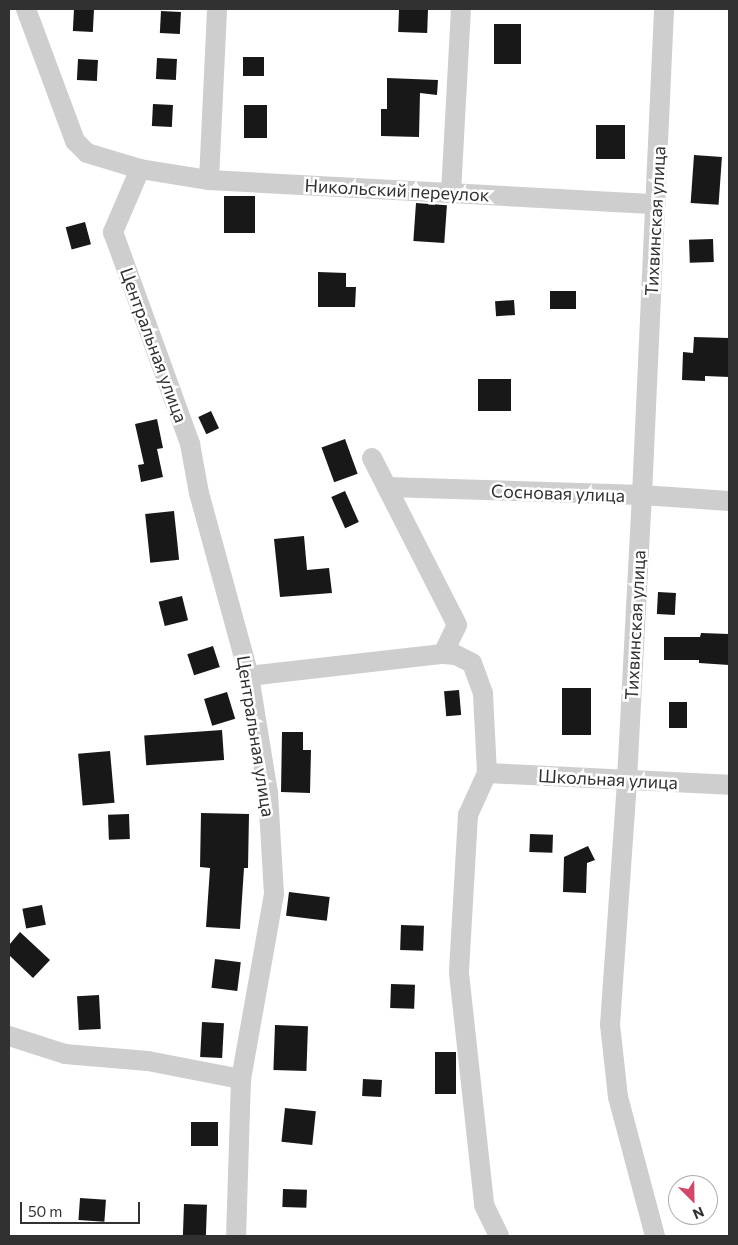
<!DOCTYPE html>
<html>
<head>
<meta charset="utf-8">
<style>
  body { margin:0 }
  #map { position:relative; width:738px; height:1245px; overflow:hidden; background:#fff; font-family:Commissioner,sans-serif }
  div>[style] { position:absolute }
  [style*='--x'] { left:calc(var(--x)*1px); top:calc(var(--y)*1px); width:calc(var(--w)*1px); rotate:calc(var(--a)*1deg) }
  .building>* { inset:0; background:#181818; transform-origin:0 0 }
  .minor>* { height:20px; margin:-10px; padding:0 10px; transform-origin:10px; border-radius:10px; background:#cecece }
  span { translate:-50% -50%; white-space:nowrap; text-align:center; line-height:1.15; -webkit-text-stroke:5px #fff; paint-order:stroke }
  .street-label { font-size:18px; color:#313131 }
  .frame { position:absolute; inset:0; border:10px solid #313131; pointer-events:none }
  .north { position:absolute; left:668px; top:1175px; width:50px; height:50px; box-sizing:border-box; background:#fff; border:1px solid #adadad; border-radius:50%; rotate:157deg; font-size:14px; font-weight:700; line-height:20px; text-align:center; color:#313131 }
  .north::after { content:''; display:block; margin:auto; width:18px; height:22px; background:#d2486a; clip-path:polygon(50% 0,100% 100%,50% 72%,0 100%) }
  .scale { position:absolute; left:20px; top:1202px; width:120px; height:22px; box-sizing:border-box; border:2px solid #313131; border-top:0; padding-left:6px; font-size:15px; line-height:18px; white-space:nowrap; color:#313131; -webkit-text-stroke:4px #fff; paint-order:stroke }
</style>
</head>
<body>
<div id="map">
  <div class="building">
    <div style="left:74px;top:9px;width:20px;height:22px;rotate:3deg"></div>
    <div style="left:399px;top:9px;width:29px;height:23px;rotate:2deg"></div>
    <div style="left:161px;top:11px;width:20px;height:22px;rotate:3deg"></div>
    <div style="left:494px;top:24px;width:27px;height:40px"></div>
    <div style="left:243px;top:57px;width:21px;height:19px"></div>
    <div style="left:157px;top:58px;width:20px;height:21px;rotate:3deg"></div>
    <div style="left:78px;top:59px;width:20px;height:21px;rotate:3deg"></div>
    <div style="clip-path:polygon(387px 78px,438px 80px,437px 95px,420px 93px,419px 137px,381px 136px,381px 109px,387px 109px)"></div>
    <div style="left:153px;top:104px;width:20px;height:22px;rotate:3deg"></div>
    <div style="left:244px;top:105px;width:23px;height:33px"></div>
    <div style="left:596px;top:125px;width:29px;height:34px"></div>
    <div style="left:694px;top:155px;width:28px;height:48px;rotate:4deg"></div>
    <div style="left:255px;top:196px;width:37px;height:31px;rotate:90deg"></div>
    <div style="left:416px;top:203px;width:31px;height:38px;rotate:4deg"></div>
    <div style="left:85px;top:222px;width:23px;height:20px;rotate:75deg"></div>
    <div style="left:713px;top:239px;width:23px;height:24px;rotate:88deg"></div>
    <div style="clip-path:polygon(318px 272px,346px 273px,346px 287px,356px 287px,355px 307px,318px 307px)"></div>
    <div style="left:550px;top:291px;width:26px;height:18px"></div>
    <div style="left:514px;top:300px;width:15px;height:19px;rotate:86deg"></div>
    <div style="clip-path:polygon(694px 337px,729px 338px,729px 377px,705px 376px,705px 381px,682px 380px,683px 352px,693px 353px)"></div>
    <div style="left:478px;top:379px;width:33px;height:32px"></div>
    <div style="left:211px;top:411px;width:19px;height:14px;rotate:65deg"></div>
    <div style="clip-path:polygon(157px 419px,163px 448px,157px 449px,163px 477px,141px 482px,138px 465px,144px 464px,135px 424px)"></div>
    <div style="left:345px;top:439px;width:37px;height:25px;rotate:70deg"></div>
    <div style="left:345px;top:491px;width:34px;height:15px;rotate:66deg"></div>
    <div style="left:174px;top:511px;width:49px;height:29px;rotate:84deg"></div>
    <div style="clip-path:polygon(304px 536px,307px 570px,329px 568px,332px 593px,280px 597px,274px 539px)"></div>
    <div style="left:658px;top:592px;width:18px;height:22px;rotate:3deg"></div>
    <div style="left:182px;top:596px;width:25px;height:24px;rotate:76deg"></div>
    <div style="clip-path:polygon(701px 633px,729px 634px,729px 665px,699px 663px,699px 660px,664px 660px,664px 637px,700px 637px)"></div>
    <div style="left:213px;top:646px;width:22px;height:27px;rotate:72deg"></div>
    <div style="left:562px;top:688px;width:29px;height:47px"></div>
    <div style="left:459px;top:690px;width:25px;height:15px;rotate:85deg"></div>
    <div style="left:227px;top:692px;width:28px;height:24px;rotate:73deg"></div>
    <div style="left:669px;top:702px;width:18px;height:26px"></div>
    <div style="left:222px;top:730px;width:30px;height:78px;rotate:86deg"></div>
    <div style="clip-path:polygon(282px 732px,303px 732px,303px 750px,311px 750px,310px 793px,281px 792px)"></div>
    <div style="left:110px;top:751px;width:52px;height:32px;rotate:85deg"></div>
    <div style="clip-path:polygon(201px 813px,249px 814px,248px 868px,244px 868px,240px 929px,206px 927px,210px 868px,200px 867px)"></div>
    <div style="left:129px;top:814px;width:25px;height:21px;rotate:88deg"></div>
    <div style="left:530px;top:834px;width:23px;height:18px;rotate:2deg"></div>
    <div style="clip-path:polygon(588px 846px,595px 860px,587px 863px,586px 893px,563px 892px,564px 857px)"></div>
    <div style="left:289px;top:892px;width:41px;height:24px;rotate:7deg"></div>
    <div style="left:42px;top:905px;width:20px;height:20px;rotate:79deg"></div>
    <div style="left:401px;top:925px;width:23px;height:25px;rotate:2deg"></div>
    <div style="clip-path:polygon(20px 932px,50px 960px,33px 978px,9px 955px,9px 945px)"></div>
    <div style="left:215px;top:959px;width:26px;height:29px;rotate:7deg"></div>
    <div style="left:391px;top:984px;width:24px;height:24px;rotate:2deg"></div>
    <div style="left:99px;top:995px;width:34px;height:22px;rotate:87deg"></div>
    <div style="left:202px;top:1022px;width:22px;height:35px;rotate:3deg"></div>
    <div style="left:275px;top:1025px;width:33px;height:45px;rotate:2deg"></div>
    <div style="left:435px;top:1052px;width:21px;height:42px"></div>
    <div style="left:363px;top:1079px;width:19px;height:17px;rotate:3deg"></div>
    <div style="left:285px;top:1108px;width:31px;height:34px;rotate:6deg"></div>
    <div style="left:191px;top:1122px;width:27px;height:24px"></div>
    <div style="left:283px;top:1189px;width:24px;height:18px;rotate:2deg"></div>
    <div style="left:80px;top:1198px;width:26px;height:22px;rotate:4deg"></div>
    <div style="left:184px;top:1204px;width:23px;height:31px;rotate:2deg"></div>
  </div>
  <div class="minor">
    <div style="--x:26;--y:9;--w:141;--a:69.6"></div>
    <div style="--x:75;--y:141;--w:17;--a:45"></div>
    <div style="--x:87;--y:153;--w:55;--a:16.8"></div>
    <div style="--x:140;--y:169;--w:70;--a:9.1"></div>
    <div style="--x:209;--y:180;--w:447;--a:3.1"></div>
    <div style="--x:140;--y:169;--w:69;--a:113.2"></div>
    <div style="--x:113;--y:232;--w:226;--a:70"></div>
    <div style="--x:190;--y:444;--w:50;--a:79.6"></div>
    <div style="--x:199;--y:493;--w:190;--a:74.7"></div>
    <div style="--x:249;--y:676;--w:119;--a:80.8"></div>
    <div style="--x:268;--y:793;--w:101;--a:86.6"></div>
    <div style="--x:274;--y:894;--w:188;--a:100.1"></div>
    <div style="--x:241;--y:1079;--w:157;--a:91.8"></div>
    <div style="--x:209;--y:180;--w:171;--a:-87.3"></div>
    <div style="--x:451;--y:193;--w:184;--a:-86.9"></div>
    <div style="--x:372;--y:458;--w:187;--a:63"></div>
    <div style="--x:457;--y:625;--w:32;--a:116"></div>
    <div style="--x:387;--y:487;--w:255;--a:1.8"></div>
    <div style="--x:642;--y:495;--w:87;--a:3.9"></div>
    <div style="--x:249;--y:676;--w:195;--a:-6.5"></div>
    <div style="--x:443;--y:654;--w:13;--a:4"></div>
    <div style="--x:456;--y:655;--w:18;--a:27"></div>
    <div style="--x:472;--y:663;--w:33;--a:70"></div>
    <div style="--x:483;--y:694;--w:79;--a:87.1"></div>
    <div style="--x:487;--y:773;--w:46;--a:114.3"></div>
    <div style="--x:468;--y:815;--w:158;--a:93.3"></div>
    <div style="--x:459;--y:973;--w:233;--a:83.8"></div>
    <div style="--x:484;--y:1205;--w:34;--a:64"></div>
    <div style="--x:487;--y:773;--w:242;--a:2.8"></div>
    <div style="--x:9;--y:1036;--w:59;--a:17.8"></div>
    <div style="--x:65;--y:1054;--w:83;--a:4.8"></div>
    <div style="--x:148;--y:1061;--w:95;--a:11"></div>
    <div style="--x:655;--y:1236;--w:144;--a:-104.9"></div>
    <div style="--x:618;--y:1097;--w:72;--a:-96.3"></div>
    <div style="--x:610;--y:1025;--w:246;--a:-86"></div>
    <div style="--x:627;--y:780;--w:285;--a:-87"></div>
    <div style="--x:642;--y:495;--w:486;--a:-87.4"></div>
  </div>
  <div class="street-label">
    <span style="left:397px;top:190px;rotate:3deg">Никольский переулок</span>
    <span style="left:655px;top:221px;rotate:-87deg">Тихвинская улица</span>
    <span style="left:154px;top:345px;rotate:70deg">Центральная улица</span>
    <span style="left:558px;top:493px;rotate:2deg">Сосновая улица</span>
    <span style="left:635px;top:625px;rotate:-87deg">Тихвинская улица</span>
    <span style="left:256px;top:736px;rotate:81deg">Центральная улица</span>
    <span style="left:608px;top:779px;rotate:3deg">Школьная улица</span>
  </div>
  <div class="frame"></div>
  <div class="north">N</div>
  <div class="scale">50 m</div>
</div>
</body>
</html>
